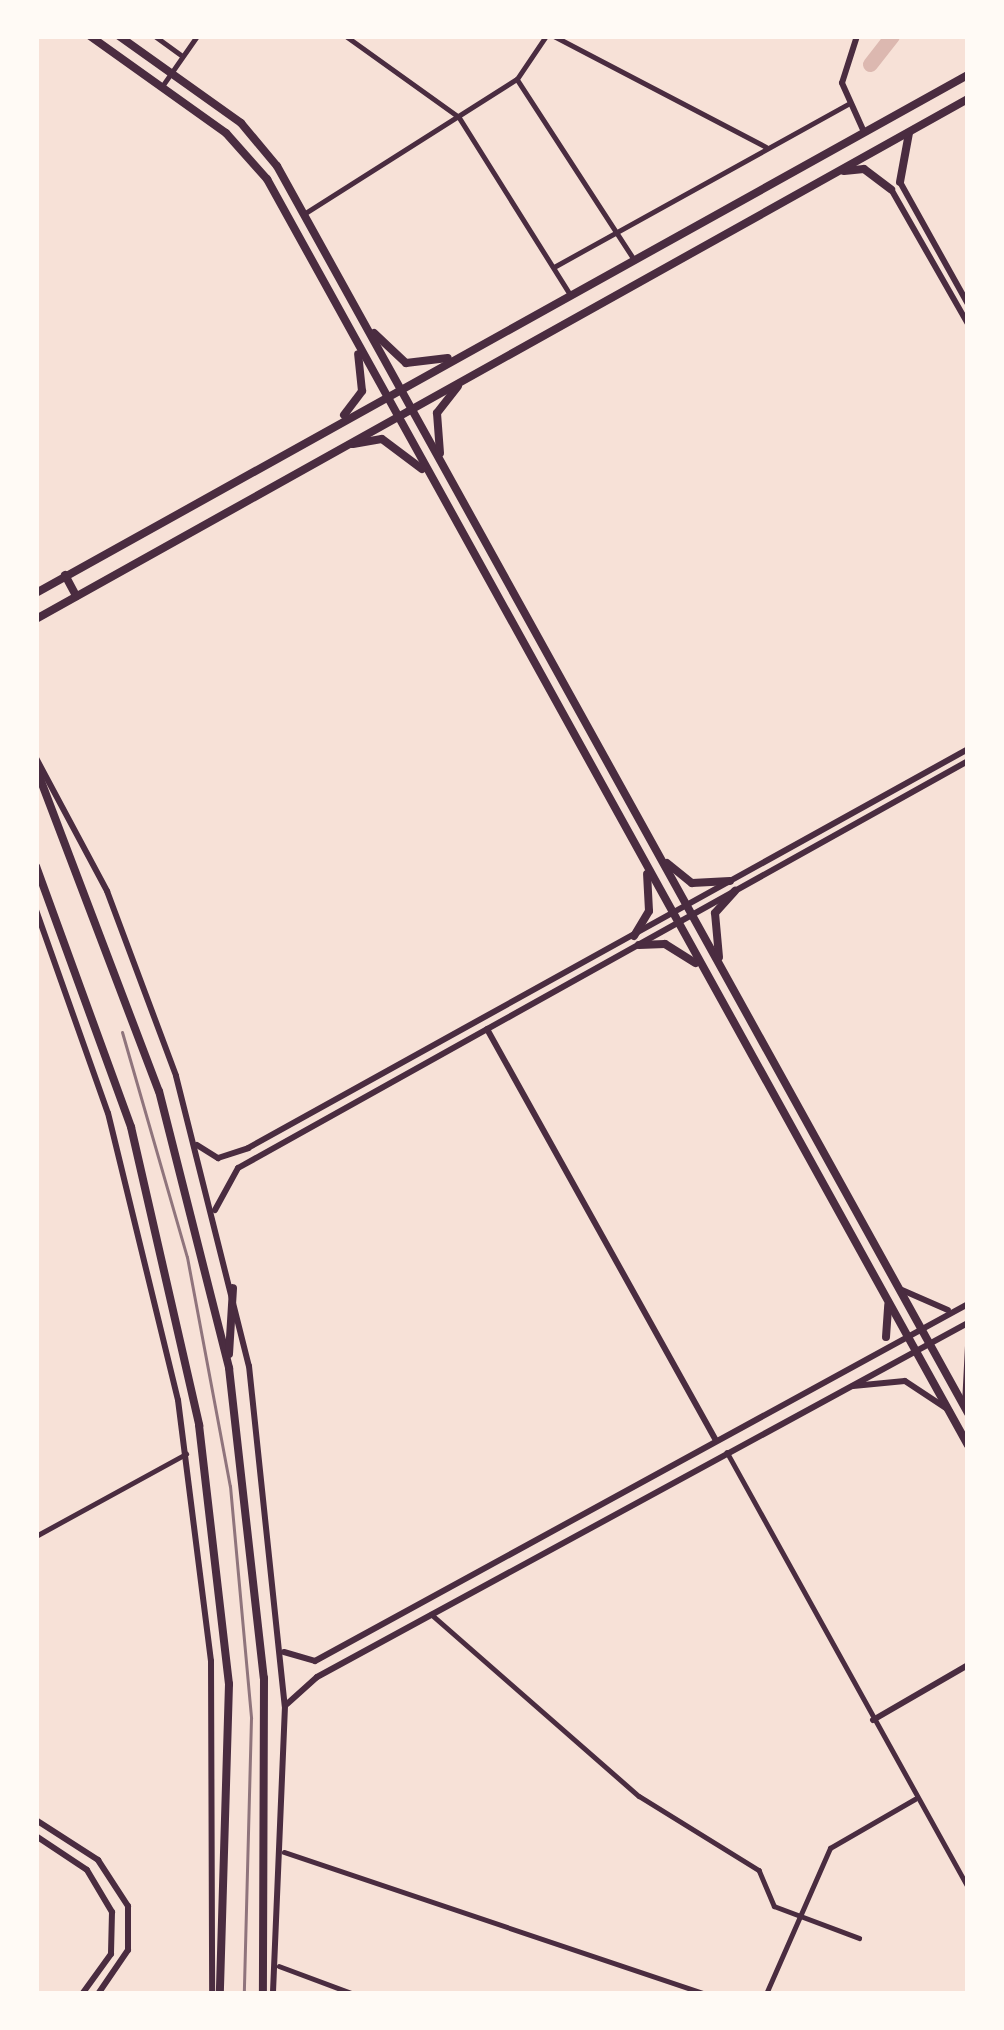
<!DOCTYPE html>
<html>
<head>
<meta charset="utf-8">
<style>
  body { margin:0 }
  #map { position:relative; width:1004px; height:2030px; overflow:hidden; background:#f7e1d7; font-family:Inter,sans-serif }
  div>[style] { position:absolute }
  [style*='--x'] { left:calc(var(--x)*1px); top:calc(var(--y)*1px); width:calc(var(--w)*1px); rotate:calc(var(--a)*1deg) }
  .river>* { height:15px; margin:-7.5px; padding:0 7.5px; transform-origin:7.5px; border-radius:7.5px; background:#dcb8b0 }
  .minor>* { height:4.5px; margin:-2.25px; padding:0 2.25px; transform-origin:2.25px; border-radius:2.25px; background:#4a2c40 }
  .tertiary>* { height:6px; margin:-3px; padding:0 3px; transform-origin:3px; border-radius:3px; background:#4a2c40 }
  .secondary>* { height:6px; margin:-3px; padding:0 3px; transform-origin:3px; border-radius:3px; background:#4a2c40 }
  .primary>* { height:8px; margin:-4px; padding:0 4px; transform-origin:4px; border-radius:4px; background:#4a2c40 }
  .rail>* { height:3px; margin:-1.5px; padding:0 1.5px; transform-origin:1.5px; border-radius:1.5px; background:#8f747c }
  span { translate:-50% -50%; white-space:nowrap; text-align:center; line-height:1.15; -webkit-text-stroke:12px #fffaf5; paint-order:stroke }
  .frame { position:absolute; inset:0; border:39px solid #fffaf5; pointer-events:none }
</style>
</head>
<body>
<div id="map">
  <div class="river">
    <div style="--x:870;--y:64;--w:36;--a:-52"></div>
  </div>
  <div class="minor">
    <div style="--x:155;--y:36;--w:34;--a:36"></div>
    <div style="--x:346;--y:36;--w:139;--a:35.6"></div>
    <div style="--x:459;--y:117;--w:209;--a:57.9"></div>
    <div style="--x:554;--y:36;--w:239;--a:27.6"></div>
    <div style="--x:517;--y:79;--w:215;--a:57"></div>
    <div style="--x:163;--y:85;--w:60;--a:-55.2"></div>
    <div style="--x:304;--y:214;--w:252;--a:-32.4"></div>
    <div style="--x:517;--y:79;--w:52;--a:-56"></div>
    <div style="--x:554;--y:267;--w:336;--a:-29"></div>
    <div style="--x:727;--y:1452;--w:496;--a:61"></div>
    <div style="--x:36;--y:1536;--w:171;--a:-28.7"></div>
    <div style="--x:431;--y:1614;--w:276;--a:41.2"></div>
    <div style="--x:639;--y:1796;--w:141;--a:31.7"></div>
    <div style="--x:759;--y:1870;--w:39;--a:67"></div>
    <div style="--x:774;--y:1906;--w:91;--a:20.6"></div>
    <div style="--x:284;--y:1852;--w:446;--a:18.6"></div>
    <div style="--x:279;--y:1966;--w:80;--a:20.5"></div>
    <div style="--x:766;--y:1994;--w:159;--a:-66.3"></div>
    <div style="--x:830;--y:1848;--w:98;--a:-30"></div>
  </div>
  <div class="tertiary">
    <div style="--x:857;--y:36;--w:49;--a:107.7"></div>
    <div style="--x:842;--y:83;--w:54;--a:65.8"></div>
    <div style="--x:900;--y:182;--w:140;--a:60.9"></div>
    <div style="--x:891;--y:189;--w:155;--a:60.3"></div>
    <div style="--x:487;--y:1029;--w:470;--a:60.9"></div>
    <div style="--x:197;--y:1145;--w:25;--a:32"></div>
    <div style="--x:218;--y:1158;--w:32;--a:-18"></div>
    <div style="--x:248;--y:1148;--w:823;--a:-28.99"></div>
    <div style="--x:215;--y:1210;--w:48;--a:-61.3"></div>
    <div style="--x:238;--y:1168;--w:836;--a:-29.14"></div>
    <div style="--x:873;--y:1720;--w:110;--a:-30.1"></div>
  </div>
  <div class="secondary">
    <div style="--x:36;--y:758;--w:151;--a:61.9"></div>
    <div style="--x:107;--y:891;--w:197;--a:69.5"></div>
    <div style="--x:176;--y:1076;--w:299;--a:75.9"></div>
    <div style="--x:249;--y:1366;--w:342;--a:84"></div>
    <div style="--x:285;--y:1706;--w:288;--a:92.4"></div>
    <div style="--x:36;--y:910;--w:215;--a:70.5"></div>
    <div style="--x:108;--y:1113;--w:295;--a:76.3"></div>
    <div style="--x:178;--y:1400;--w:263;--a:82.8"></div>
    <div style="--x:211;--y:1661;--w:333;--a:89.8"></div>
    <div style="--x:902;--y:1290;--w:50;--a:23.5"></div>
    <div style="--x:853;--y:1386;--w:52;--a:-5.5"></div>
    <div style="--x:905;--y:1381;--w:53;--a:33.4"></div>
    <div style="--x:965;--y:1405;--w:59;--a:-87.1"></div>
    <div style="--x:284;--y:1652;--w:32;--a:16"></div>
    <div style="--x:315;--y:1661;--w:744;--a:-28.67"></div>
    <div style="--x:287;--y:1704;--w:40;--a:-42"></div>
    <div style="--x:317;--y:1677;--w:741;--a:-28.54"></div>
    <div style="--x:36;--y:1820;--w:74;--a:32.8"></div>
    <div style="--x:98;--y:1860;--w:55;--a:56.9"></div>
    <div style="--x:128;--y:1906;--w:44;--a:90"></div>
    <div style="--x:128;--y:1950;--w:53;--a:124.3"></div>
    <div style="--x:36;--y:1836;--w:61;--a:33.7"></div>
    <div style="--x:87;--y:1870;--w:49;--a:59.2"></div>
    <div style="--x:112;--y:1912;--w:42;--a:91.4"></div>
    <div style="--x:111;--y:1954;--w:49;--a:125.9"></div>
  </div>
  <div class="primary">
    <div style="--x:90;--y:36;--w:167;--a:35.5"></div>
    <div style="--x:226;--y:133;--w:62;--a:48.3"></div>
    <div style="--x:267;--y:179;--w:1447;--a:61.03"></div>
    <div style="--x:119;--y:36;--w:150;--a:35.5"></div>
    <div style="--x:241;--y:123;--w:56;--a:50.1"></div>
    <div style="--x:277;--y:166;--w:1426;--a:61.01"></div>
    <div style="--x:844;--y:171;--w:20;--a:-6"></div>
    <div style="--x:864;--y:169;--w:34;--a:37"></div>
    <div style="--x:900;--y:182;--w:50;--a:-79.6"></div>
    <div style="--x:374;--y:333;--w:44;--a:43.2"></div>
    <div style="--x:406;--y:363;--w:42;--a:-6.8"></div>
    <div style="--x:344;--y:415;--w:30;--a:-53"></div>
    <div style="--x:362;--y:391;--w:37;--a:-96"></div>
    <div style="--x:353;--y:444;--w:29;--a:-10"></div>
    <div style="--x:382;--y:439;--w:50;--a:36.9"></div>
    <div style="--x:440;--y:453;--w:40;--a:-94.3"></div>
    <div style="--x:437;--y:413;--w:34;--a:-52"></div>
    <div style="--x:65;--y:575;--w:24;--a:62"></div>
    <div style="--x:36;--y:593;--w:1066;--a:-29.07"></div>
    <div style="--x:36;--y:619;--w:1067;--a:-29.16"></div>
    <div style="--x:36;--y:768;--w:346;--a:69.2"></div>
    <div style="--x:159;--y:1091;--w:286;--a:75.8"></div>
    <div style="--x:229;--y:1368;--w:312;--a:83.6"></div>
    <div style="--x:264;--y:1678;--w:316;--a:90.2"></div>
    <div style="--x:667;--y:863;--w:32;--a:39"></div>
    <div style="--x:692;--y:883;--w:38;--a:-3"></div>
    <div style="--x:36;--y:866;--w:278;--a:70"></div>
    <div style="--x:131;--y:1127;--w:306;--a:77.1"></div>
    <div style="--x:199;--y:1425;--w:261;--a:83.4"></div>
    <div style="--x:229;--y:1684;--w:310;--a:91.7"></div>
    <div style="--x:634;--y:936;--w:29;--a:-59"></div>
    <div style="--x:649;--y:911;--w:37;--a:-93"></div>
    <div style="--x:639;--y:945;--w:26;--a:-2"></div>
    <div style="--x:665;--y:944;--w:36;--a:32"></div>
    <div style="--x:719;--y:957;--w:44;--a:-95.2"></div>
    <div style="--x:715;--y:913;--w:30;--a:-48"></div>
    <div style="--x:886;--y:1337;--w:32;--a:-86"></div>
    <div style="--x:229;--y:1354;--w:66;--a:-86.5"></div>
  </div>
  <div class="rail">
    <div style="--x:122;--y:1032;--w:234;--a:73.9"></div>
    <div style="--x:187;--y:1257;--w:233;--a:79.4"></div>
    <div style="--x:230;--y:1486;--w:233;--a:84.8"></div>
    <div style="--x:251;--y:1718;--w:276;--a:91.5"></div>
  </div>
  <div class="frame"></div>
</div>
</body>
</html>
